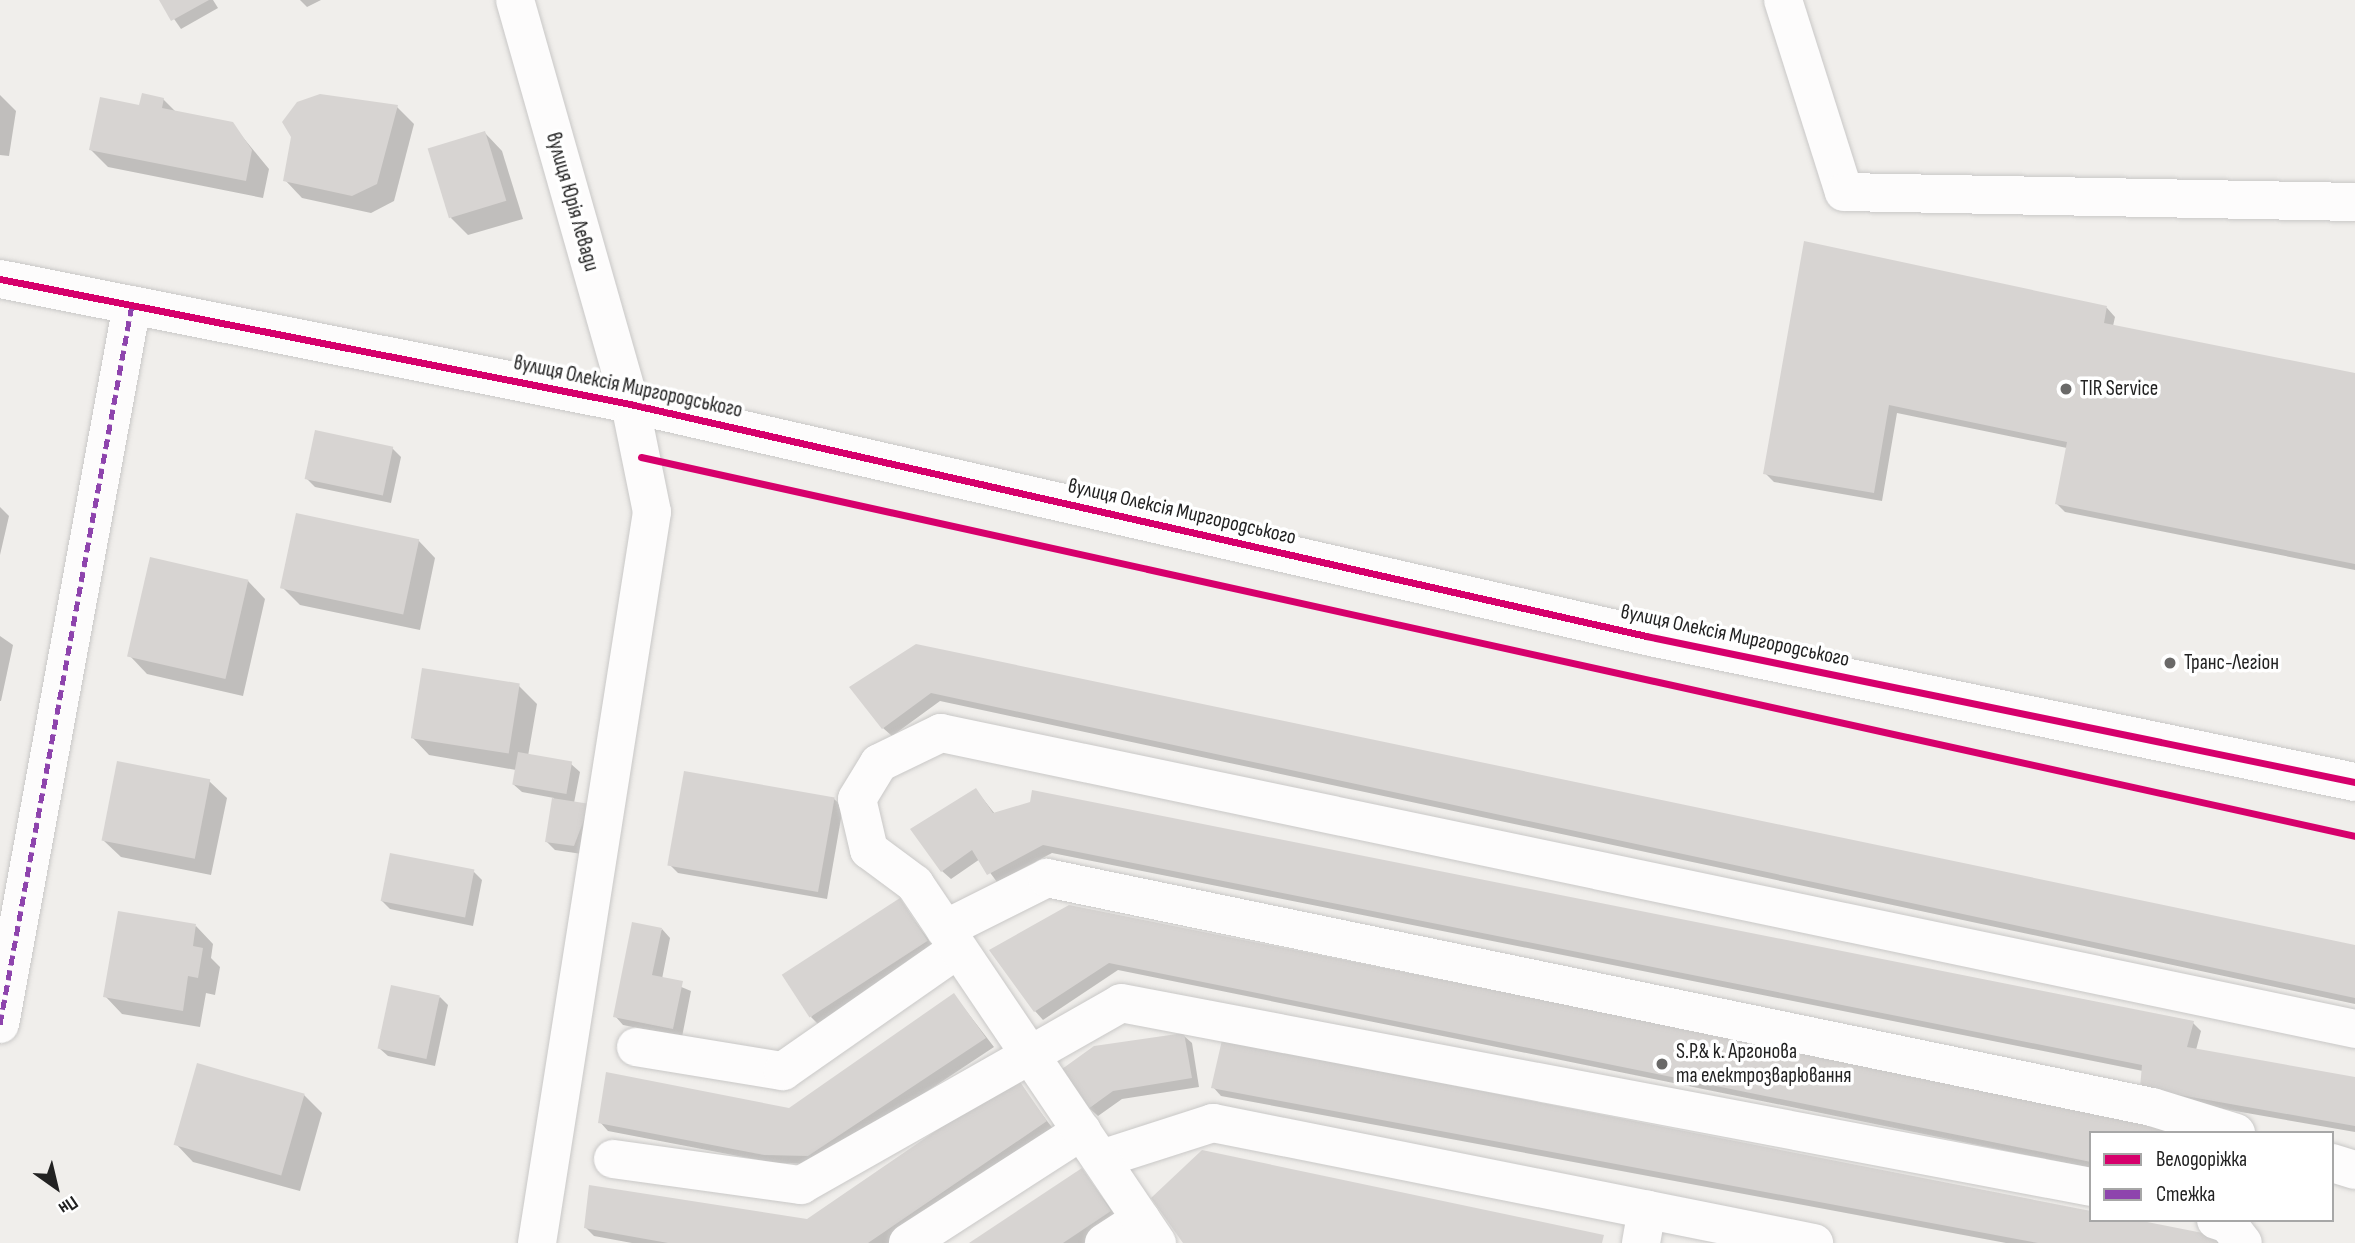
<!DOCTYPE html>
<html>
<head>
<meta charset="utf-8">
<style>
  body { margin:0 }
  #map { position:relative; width:2355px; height:1243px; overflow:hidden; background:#f0eeeb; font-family:"Sofia Sans Condensed",sans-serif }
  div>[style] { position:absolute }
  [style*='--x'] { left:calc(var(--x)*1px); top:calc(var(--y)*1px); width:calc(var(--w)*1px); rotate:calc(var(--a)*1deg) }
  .shadow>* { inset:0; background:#0003 }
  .building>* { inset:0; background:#d7d4d2; transform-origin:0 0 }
  .roads { filter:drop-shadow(0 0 2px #c9c8c7) drop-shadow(0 0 2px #c9c8c7) }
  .minor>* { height:38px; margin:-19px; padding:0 19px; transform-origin:19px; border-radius:19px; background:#fdfcfc }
  .quiet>* { height:5px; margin-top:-2.5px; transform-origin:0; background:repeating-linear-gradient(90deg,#8e44ad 0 10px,transparent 0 15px) }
  .cycleway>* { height:7px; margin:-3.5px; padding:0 3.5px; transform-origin:3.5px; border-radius:3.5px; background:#d6006c }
  .dots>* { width:19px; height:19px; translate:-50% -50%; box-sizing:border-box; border:4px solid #fff; border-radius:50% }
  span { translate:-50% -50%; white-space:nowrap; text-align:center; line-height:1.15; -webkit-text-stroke:7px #fff; paint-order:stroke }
  .street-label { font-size:21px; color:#222 }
  .poi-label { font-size:21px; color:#222 }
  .left { translate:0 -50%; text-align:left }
  .legend { position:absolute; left:2089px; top:1131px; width:245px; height:91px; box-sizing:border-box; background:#fff; border:2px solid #a7a7a7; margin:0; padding:9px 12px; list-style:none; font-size:21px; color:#222 }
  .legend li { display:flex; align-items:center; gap:14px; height:35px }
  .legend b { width:35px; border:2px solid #a7a7a7 }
  .north { position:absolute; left:21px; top:1152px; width:70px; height:70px; -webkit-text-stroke:5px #fff; paint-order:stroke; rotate:146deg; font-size:19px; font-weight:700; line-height:28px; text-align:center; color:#222 }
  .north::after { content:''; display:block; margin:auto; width:24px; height:32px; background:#222; clip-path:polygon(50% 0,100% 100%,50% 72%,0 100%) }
</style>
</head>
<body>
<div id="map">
  <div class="shadow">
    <div style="clip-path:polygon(161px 0,213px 0,218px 8px,181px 29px)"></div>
    <div style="clip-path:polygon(300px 0,321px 0,307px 7px)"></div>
    <div style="clip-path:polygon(0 95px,16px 111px,9px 156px,0 155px)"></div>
    <div style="clip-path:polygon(163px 99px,176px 112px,232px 124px,269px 169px,263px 198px,108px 167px,91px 150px,141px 107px)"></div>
    <div style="clip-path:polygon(397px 107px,414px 124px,394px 201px,371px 213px,302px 198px,285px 180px)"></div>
    <div style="clip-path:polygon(485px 133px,502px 151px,523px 219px,468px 235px,451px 218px)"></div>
    <div style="clip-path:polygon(1805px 243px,2107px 308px,2115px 317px,2113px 326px,2355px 375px,2355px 570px,2065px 512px,2057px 504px,2067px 448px,1897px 413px,1882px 501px,1774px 482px,1765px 473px)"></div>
    <div style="clip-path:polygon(392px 448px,401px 457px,391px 503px,315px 487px,306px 478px)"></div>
    <div style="clip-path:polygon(0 507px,9px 516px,0 555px)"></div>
    <div style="clip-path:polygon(418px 540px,435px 558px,420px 630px,300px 605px,282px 587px)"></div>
    <div style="clip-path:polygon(248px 581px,265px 599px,243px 696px,147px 674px,130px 656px)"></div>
    <div style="clip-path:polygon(0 636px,13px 645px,1px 701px,0 701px)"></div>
    <div style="clip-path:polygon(916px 646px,2355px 947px,2355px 1004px,940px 701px,892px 736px,883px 728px)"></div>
    <div style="clip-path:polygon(519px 686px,537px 704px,528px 756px,571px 764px,580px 772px,574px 803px,589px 806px,582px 854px,555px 850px,546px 841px,554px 798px,522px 792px,513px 784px,516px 770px,429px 755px,412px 737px)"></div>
    <div style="clip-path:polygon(209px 781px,227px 798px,211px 875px,121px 857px,103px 840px)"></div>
    <div style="clip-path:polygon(976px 790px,995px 814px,2193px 1023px,2201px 1031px,2196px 1050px,2355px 1079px,2355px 1132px,2150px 1096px,2143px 1071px,1052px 853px,997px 882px,980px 859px,951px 879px,942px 871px)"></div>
    <div style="clip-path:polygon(834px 799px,843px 807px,827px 899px,678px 873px,669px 864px)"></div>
    <div style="clip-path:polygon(473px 871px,482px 880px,473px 926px,390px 909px,382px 901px)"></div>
    <div style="clip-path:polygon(900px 901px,936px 950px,820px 1026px,811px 1017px)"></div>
    <div style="clip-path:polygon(1069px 907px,2091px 1133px,2091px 1168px,1118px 970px,1043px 1020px,1035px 1011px)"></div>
    <div style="clip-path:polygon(196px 926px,213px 944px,211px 958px,220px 967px,215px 995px,206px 993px,200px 1027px,122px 1014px,105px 996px)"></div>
    <div style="clip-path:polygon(662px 929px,670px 938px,662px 979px,691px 991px,682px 1037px,623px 1025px,615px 1016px)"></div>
    <div style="clip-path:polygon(954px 995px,994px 1047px,817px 1164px,774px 1163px,608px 1131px,600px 1122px,789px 1110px)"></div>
    <div style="clip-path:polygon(440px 997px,448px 1005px,435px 1066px,388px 1056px,379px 1048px)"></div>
    <div style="clip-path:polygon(1183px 1035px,1192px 1043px,1199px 1087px,1122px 1099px,1098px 1116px,1089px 1108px)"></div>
    <div style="clip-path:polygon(1015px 1079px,1054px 1130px,888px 1243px,632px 1243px,594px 1236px,586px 1228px,807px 1221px)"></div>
    <div style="clip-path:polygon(1213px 1087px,2217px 1238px,2222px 1243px,2006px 1243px,1221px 1096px)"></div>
    <div style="clip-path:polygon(304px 1095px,322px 1113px,300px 1191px,193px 1162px,176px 1144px)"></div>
    <div style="clip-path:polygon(1082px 1170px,1119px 1220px,1084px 1243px,972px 1243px)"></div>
  </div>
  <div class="building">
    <div style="clip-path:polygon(159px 0,209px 0,171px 21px)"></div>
    <div style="clip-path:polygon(142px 93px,164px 98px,162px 108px,233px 122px,252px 150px,246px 181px,89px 150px,100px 97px,139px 105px)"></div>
    <div style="clip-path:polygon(320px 94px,398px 105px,377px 184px,352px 196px,283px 181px,291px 137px,282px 122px,297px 102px)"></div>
    <div style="left:485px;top:131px;width:73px;height:60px;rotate:73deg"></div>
    <div style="clip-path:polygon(1804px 241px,2107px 306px,2104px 323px,2355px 373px,2355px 564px,2055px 504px,2067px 442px,1889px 405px,1874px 493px,1763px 474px)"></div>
    <div style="left:315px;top:430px;width:80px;height:50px;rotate:12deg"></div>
    <div style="left:296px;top:513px;width:126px;height:77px;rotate:12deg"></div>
    <div style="left:150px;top:557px;width:101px;height:102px;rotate:13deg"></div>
    <div style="clip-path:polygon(916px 644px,2355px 945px,2355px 998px,931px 693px,882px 729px,849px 687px)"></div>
    <div style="left:422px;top:668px;width:99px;height:71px;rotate:9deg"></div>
    <div style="left:518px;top:752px;width:55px;height:33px;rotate:10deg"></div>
    <div style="left:117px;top:761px;width:95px;height:81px;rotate:11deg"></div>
    <div style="left:684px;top:771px;width:153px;height:96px;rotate:10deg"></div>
    <div style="clip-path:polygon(976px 788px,993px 813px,1030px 802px,1032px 790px,2194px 1021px,2187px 1047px,2355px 1077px,2355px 1126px,2140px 1088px,2142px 1065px,1043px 845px,987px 875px,972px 850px,941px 872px,910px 829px)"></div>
    <div style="clip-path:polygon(552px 798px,590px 804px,574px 846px,545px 842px)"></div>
    <div style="left:390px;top:853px;width:86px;height:49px;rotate:11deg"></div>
    <div style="left:900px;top:898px;width:51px;height:141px;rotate:57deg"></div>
    <div style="clip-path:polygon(1069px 905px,2178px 1127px,2177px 1133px,2091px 1133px,2091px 1162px,1109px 963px,1034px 1012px,989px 950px)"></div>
    <div style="clip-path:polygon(118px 911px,196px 924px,193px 946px,203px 948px,198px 978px,188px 976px,183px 1011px,103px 997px)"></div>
    <div style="clip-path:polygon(632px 922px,662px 928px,652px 975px,683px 981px,673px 1029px,613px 1017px)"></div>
    <div style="left:391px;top:985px;width:50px;height:65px;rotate:12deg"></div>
    <div style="clip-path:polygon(954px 993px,986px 1038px,808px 1156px,764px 1155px,598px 1123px,606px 1072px,789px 1108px)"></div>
    <div style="clip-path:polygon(1184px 1033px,1192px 1078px,1113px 1091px,1088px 1109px,1062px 1069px,1094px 1046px)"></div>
    <div style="clip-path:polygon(1222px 1040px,2091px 1211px,2091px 1220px,2137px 1220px,2218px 1236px,2217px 1243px,2038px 1243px,1211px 1088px)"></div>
    <div style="left:197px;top:1063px;width:112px;height:85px;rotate:16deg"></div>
    <div style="clip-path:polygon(1016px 1076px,1047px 1121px,868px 1243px,668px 1243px,584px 1228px,589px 1185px,807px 1219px)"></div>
    <div style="clip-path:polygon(1202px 1150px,1604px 1235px,1602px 1243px,1183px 1243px,1151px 1198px)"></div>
    <div style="clip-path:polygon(1082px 1168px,1111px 1211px,1063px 1243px,969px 1243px)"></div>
  </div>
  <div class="roads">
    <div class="minor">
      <div style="--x:515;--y:0;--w:420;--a:74.1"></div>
      <div style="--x:630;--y:404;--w:110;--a:78.5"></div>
      <div style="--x:652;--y:512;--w:740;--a:98.94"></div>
      <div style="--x:1783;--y:0;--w:201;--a:72.4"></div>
      <div style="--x:1844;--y:192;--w:511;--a:1.12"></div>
      <div style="--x:0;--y:279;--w:642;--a:11.22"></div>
      <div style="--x:630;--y:404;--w:1042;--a:12.86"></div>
      <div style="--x:1646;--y:636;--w:724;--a:11.64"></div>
      <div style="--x:945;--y:929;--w:114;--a:-26.6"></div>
      <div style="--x:1047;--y:878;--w:1128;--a:11.71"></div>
      <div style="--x:2152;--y:1107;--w:88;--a:17.2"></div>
      <div style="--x:0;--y:1024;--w:731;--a:-79.6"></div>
      <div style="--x:636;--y:1047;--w:149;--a:9.3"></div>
      <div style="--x:783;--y:1071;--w:213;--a:-34.9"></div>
      <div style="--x:613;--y:1159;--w:190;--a:7.9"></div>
      <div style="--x:801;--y:1185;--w:368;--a:-29.6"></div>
      <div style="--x:1121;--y:1003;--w:987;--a:10.74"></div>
      <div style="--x:1101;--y:1159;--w:118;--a:-17.8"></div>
      <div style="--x:1213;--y:1123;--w:613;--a:11.29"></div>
      <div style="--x:2332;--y:1163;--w:24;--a:17"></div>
      <div style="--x:2216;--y:1220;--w:13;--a:18"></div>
      <div style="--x:2228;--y:1224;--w:24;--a:52"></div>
      <div style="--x:908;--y:1243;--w:207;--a:-32.8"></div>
      <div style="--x:1104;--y:1243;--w:44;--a:-33"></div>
      <div style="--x:1157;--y:1243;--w:433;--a:-124"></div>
      <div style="--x:915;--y:884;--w:57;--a:-143.5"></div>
      <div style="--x:869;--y:850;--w:52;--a:-103.2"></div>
      <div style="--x:857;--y:799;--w:42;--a:-58.6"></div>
      <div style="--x:879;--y:763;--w:69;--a:-25.8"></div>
      <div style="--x:941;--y:733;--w:1445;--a:11.82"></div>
      <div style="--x:1641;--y:1243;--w:34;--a:-80"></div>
    </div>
  </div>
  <div class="quiet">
    <div style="--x:0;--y:1024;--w:731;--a:-79.6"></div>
  </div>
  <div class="cycleway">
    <div style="--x:0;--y:279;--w:642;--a:11.22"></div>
    <div style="--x:630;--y:404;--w:1042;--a:12.86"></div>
    <div style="--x:1646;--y:636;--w:724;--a:11.64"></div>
    <div style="--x:641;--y:457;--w:1755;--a:12.47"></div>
  </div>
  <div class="dots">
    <div style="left:2066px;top:389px;background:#6a6968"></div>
    <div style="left:2170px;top:663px;background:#6a6968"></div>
    <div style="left:1662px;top:1064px;background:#6a6968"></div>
  </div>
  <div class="street-label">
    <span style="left:572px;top:202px;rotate:74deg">вулиця Юрія Левади</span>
    <span style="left:628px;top:387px;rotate:12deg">вулиця Олексія Миргородського</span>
    <span style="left:1182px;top:512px;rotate:13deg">вулиця Олексія Миргородського</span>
    <span style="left:1735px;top:636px;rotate:12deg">вулиця Олексія Миргородського</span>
  </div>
  <div class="poi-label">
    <span class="left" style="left:2080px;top:389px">TIR Service</span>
    <span class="left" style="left:2184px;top:663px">Транс-Легіон</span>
    <span class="left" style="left:1676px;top:1064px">S.P.&amp; k. Аргонова<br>та електрозварювання</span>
  </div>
  <ul class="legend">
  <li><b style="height:9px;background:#d6006c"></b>Велодоріжка</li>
  <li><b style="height:9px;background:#8e44ad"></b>Стежка</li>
  </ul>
  <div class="north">Пн</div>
</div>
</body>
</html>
